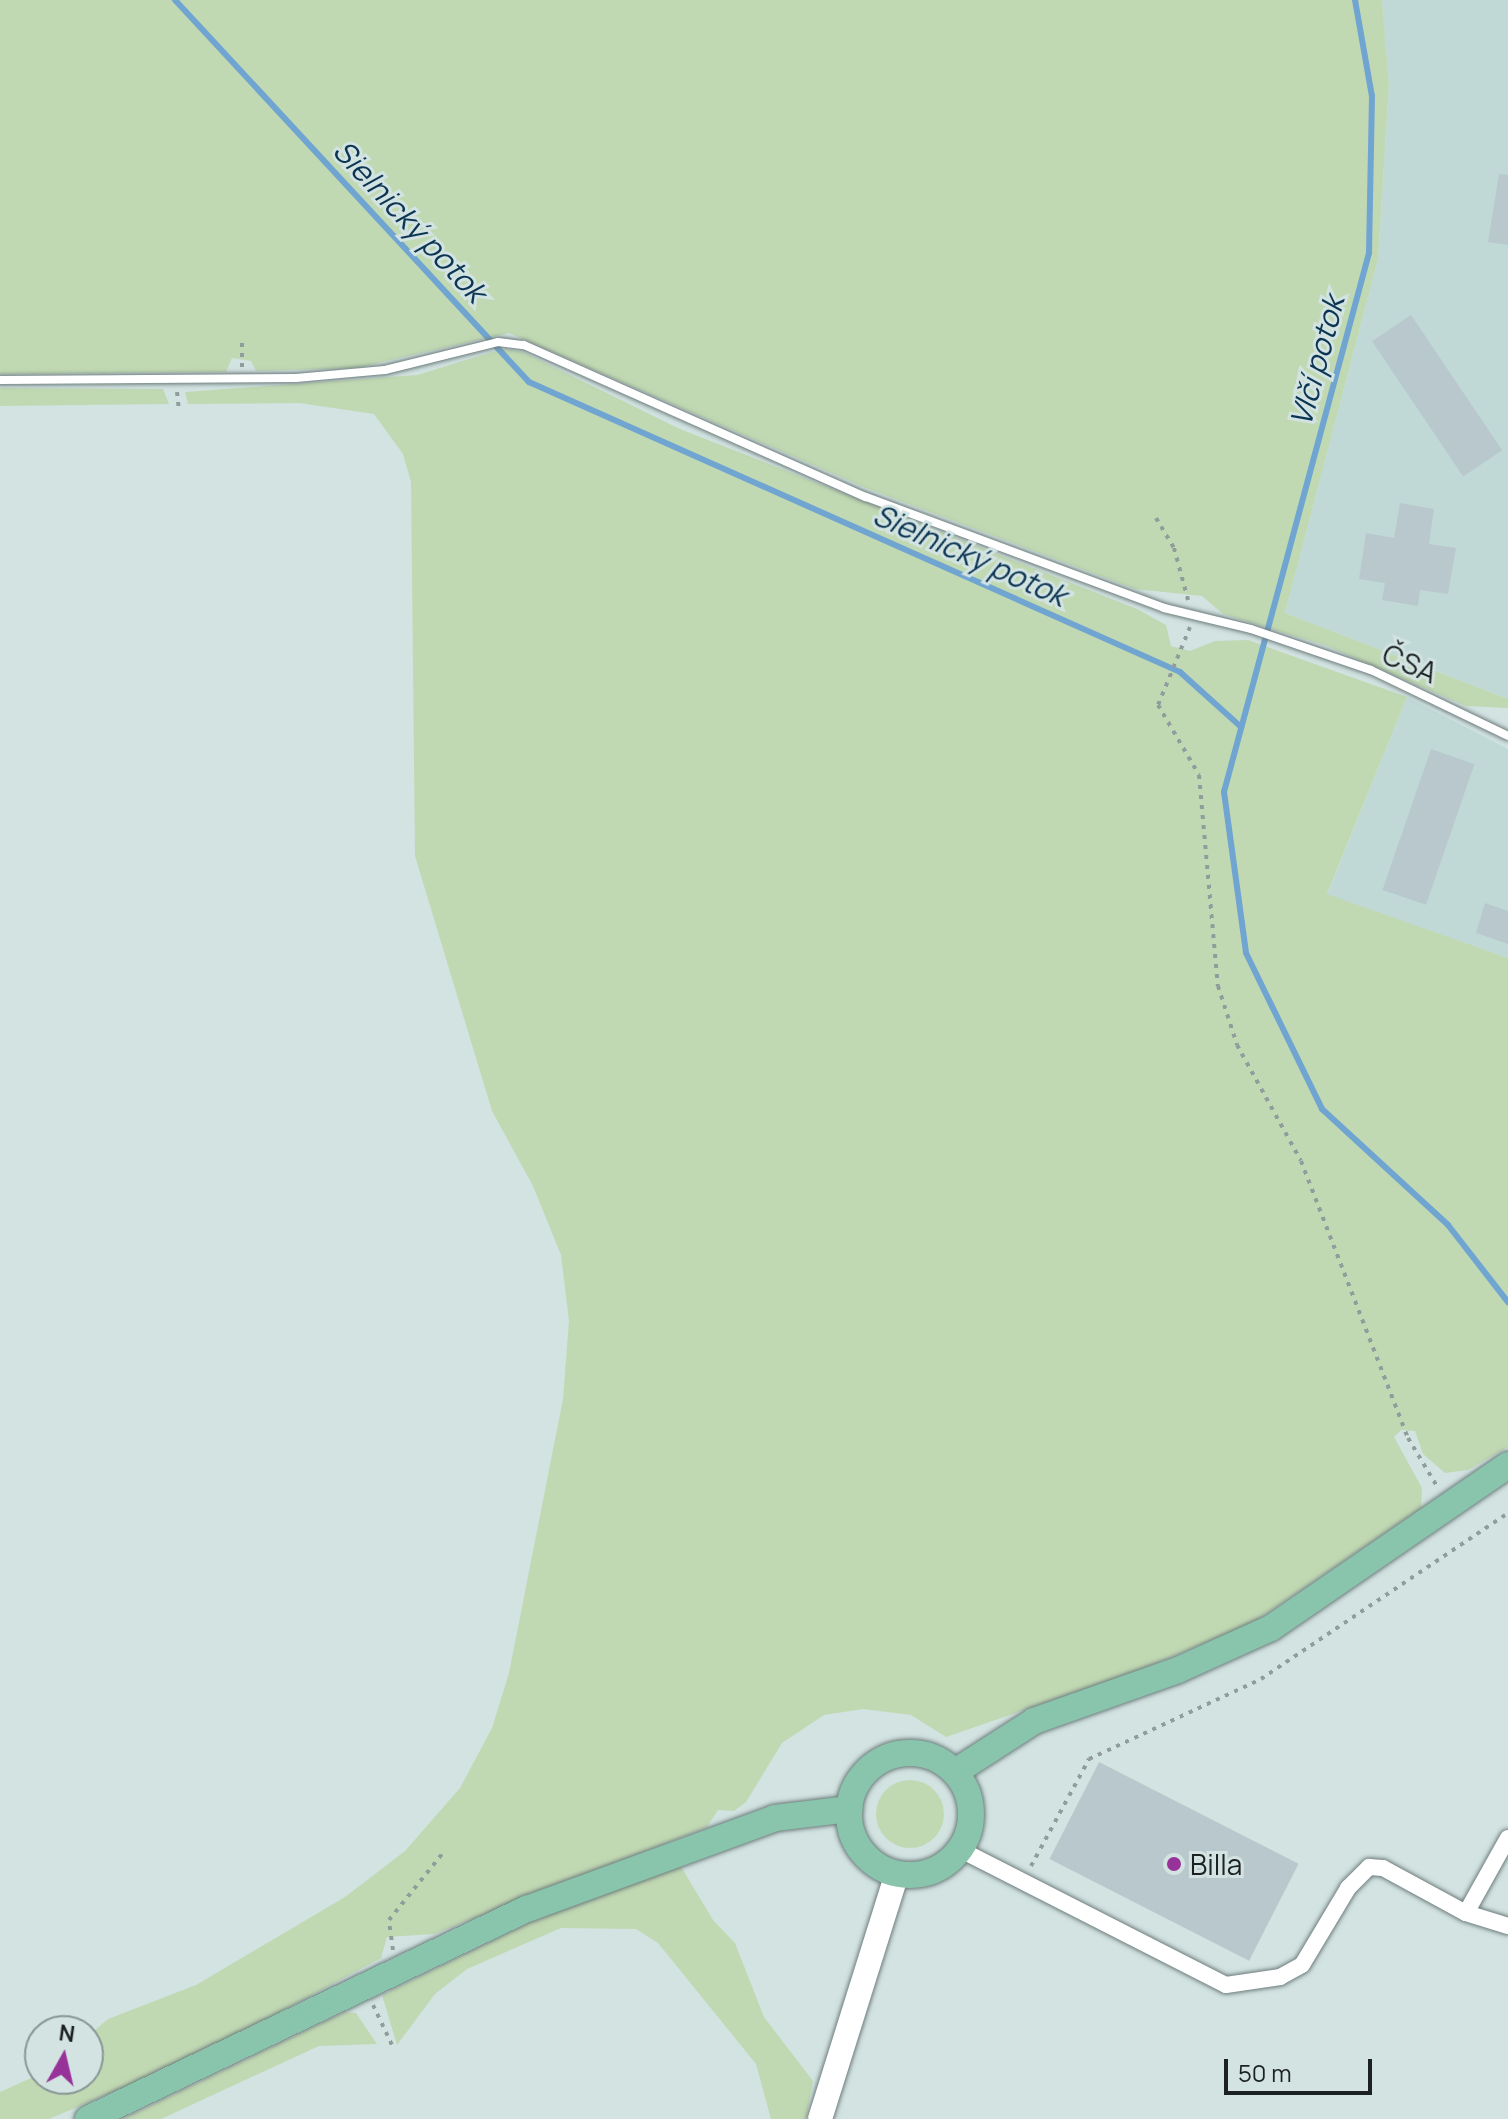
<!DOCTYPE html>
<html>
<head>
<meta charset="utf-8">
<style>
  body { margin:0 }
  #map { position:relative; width:1508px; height:2119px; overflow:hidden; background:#d2e3e2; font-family:Manrope,sans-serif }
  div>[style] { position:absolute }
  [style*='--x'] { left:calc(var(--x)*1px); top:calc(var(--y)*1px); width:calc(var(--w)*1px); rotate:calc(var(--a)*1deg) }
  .built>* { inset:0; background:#c0d9d7 }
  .green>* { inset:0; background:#c1d9b3 }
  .round { border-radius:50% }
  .stream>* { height:6px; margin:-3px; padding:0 3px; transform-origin:3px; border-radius:3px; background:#71a5d1 }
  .building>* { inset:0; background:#b8c8cc; transform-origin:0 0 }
  .path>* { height:4px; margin-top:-2px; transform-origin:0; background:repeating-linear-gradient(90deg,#909d9c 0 4px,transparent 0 10px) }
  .roads { filter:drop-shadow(0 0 2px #6e7d7c) drop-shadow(0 0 2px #6e7d7c) }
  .lane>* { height:8px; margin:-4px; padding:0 4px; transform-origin:4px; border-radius:4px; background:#fff }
  .street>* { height:16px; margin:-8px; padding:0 8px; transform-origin:8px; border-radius:8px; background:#fff }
  .secondary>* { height:24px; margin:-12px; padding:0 12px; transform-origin:12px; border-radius:12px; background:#fff }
  .primary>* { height:26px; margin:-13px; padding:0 13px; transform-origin:13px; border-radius:13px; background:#89c4ac }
  .primary>.ring { margin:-13px; padding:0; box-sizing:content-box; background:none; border:26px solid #89c4ac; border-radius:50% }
  .dots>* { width:22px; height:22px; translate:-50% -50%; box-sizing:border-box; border:4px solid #d2e3e2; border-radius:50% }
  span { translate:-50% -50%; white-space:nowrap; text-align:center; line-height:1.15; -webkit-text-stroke:6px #d2e3e2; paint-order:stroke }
  .street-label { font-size:28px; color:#1c2222 }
  .poi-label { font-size:28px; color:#1c2222 }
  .left { translate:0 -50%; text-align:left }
  .water-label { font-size:30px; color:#0c3553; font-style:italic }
  .north { position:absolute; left:24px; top:2015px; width:80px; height:80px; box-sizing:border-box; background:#d2e3e2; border:2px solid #899695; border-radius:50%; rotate:8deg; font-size:22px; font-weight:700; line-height:32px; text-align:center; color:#1c2222 }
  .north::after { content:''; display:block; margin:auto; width:28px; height:36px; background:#973398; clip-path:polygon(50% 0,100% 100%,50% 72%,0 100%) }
  .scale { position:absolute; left:1224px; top:2059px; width:148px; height:36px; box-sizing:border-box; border:4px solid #1c2222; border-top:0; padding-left:10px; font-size:24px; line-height:28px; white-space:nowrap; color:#1c2222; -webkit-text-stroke:6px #d2e3e2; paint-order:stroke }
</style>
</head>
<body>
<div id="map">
  <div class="built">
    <div style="clip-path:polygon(1382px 0,1508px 0,1508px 699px,1285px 613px,1378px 259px,1389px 85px)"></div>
    <div style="clip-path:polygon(1407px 697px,1508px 749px,1508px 958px,1327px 895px)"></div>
  </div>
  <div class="green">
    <div style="clip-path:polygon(0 0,1382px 0,1389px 85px,1378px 259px,1285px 613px,1508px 699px,1508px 708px,1466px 706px,1327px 646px,1223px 614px,1202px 596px,1135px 589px,866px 488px,509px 333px,356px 368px,256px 371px,251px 361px,232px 358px,226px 372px,0 374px)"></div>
    <div style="clip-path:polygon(502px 349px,523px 352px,680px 429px,1137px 609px,1166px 625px,1171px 646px,1190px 651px,1215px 641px,1248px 640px,1407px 697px,1327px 894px,1508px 958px,1508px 1447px,1468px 1470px,1445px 1473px,1423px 1454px,1415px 1431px,1401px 1430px,1394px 1437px,1422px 1488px,1421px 1508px,1252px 1623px,1140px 1670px,946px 1737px,911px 1715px,863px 1709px,824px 1715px,782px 1743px,746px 1802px,734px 1811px,718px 1810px,707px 1827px,434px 1934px,387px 1937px,381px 1958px,202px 2054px,49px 2119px,0 2119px,0 2092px,40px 2074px,40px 2079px,88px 2079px,88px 2036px,108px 2019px,196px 1985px,345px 1897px,405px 1851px,460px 1788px,492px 1728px,509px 1673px,563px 1399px,569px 1321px,561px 1255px,533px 1186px,492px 1111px,415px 856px,411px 482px,403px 454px,374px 414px,299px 403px,188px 404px,185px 392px,417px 375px)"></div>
    <div style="clip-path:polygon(0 388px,163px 389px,169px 404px,0 406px)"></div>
    <div class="round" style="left:876px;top:1780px;width:68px;height:68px"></div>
    <div style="clip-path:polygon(680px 1865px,713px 1920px,735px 1943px,764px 2017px,813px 2081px,806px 2119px,771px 2119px,756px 2064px,658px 1943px,636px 1929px,561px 1928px,467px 1969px,435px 1994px,397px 2045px,382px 1995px,531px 1922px)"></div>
    <div style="clip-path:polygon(345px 2012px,356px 2013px,377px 2044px,319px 2046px,161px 2119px,123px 2119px)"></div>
  </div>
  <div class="stream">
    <div style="--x:175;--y:0;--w:521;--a:47.18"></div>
    <div style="--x:529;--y:382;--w:713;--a:24.01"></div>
    <div style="--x:1180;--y:672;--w:82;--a:42"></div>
    <div style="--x:1355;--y:0;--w:97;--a:80"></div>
    <div style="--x:1372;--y:96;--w:157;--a:91.1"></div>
    <div style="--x:1369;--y:253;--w:558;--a:105.06"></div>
    <div style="--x:1224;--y:792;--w:162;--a:82.2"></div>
    <div style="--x:1246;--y:953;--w:174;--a:64"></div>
    <div style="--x:1322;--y:1109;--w:171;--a:42.6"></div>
    <div style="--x:1448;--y:1225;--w:98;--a:52.1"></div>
  </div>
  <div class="building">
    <div style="clip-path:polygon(1499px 174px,1508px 175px,1508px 245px,1488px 242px)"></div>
    <div style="left:1411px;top:315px;width:163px;height:47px;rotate:56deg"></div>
    <div style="clip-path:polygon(1400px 503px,1434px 509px,1429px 544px,1456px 548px,1448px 594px,1420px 590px,1418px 606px,1382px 600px,1385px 583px,1359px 579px,1366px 533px,1394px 538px)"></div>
    <div style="left:1431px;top:749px;width:46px;height:149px;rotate:19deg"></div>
    <div style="clip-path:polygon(1485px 903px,1508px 911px,1508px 944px,1476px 933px)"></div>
    <div style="left:1099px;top:1762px;width:224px;height:109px;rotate:27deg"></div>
  </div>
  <div class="path">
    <div style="--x:242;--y:367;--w:30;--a:-90"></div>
    <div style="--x:177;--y:392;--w:18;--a:84"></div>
    <div style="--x:1156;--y:518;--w:35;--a:59"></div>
    <div style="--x:1174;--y:548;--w:54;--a:74.9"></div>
    <div style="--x:1190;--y:627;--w:84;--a:112.3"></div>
    <div style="--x:1158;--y:705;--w:81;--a:59.6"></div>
    <div style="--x:1199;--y:775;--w:212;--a:84.9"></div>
    <div style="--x:1218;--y:986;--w:62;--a:72.1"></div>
    <div style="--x:1237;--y:1045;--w:132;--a:61.1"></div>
    <div style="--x:1301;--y:1161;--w:297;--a:68.9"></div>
    <div style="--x:1408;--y:1438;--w:58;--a:59"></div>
    <div style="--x:1031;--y:1866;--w:122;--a:-61.5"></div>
    <div style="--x:1089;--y:1759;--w:190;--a:-24.9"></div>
    <div style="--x:1261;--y:1679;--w:298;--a:-33.9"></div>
    <div style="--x:393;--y:1950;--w:30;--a:-98"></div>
    <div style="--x:389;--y:1920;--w:85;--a:-51.2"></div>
    <div style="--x:373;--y:2005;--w:44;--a:64.6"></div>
  </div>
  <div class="roads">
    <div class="lane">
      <div style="--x:0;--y:380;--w:296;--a:-0.4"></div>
      <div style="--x:296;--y:378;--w:89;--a:-5.1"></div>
      <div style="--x:385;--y:370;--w:116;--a:-13.9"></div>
      <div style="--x:498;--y:342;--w:26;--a:7"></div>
      <div style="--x:524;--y:345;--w:374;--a:24"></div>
      <div style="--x:866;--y:497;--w:318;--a:20.4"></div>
      <div style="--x:1164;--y:608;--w:89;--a:13.6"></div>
      <div style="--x:1251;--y:629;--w:127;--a:18.9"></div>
      <div style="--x:1371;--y:670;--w:152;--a:25.7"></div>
    </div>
    <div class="street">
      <div style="--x:961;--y:1850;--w:297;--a:27"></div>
      <div style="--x:1226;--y:1985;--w:55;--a:-8.4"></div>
      <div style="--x:1280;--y:1977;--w:25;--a:-29"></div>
      <div style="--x:1302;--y:1965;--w:90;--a:-59.1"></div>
      <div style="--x:1348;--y:1888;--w:30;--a:-45"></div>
      <div style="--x:1369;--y:1867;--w:14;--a:4"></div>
      <div style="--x:1383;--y:1868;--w:94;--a:28.5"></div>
      <div style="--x:1466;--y:1913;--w:44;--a:17.2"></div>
      <div style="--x:1466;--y:1913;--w:86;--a:-60.8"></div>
    </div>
    <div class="secondary">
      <div style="--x:820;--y:2119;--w:257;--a:-72.6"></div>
    </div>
    <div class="primary">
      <div class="ring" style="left:849px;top:1753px;width:96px;height:96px"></div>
      <div style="--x:955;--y:1772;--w:94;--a:-32.8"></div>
      <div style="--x:1034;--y:1721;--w:153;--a:-19.5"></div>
      <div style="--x:1178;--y:1670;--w:102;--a:-24.3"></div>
      <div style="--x:1271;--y:1628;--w:288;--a:-34.5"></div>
      <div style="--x:88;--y:2119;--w:487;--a:-25.6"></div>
      <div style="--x:527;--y:1909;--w:264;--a:-20.1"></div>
      <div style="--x:775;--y:1818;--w:75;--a:-6.9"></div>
    </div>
  </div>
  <div class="dots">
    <div style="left:1174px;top:1864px;background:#973398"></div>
  </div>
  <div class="street-label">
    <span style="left:1410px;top:663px;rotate:23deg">ČSA</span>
  </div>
  <div class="poi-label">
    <span class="left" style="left:1190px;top:1864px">Billa</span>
  </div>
  <div class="water-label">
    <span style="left:410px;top:221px;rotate:47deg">Sielnický potok</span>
    <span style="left:1317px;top:361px;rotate:-75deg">Vlčí potok</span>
    <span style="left:970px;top:555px;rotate:24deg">Sielnický potok</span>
  </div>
  <div class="north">N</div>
  <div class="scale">50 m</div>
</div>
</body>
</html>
